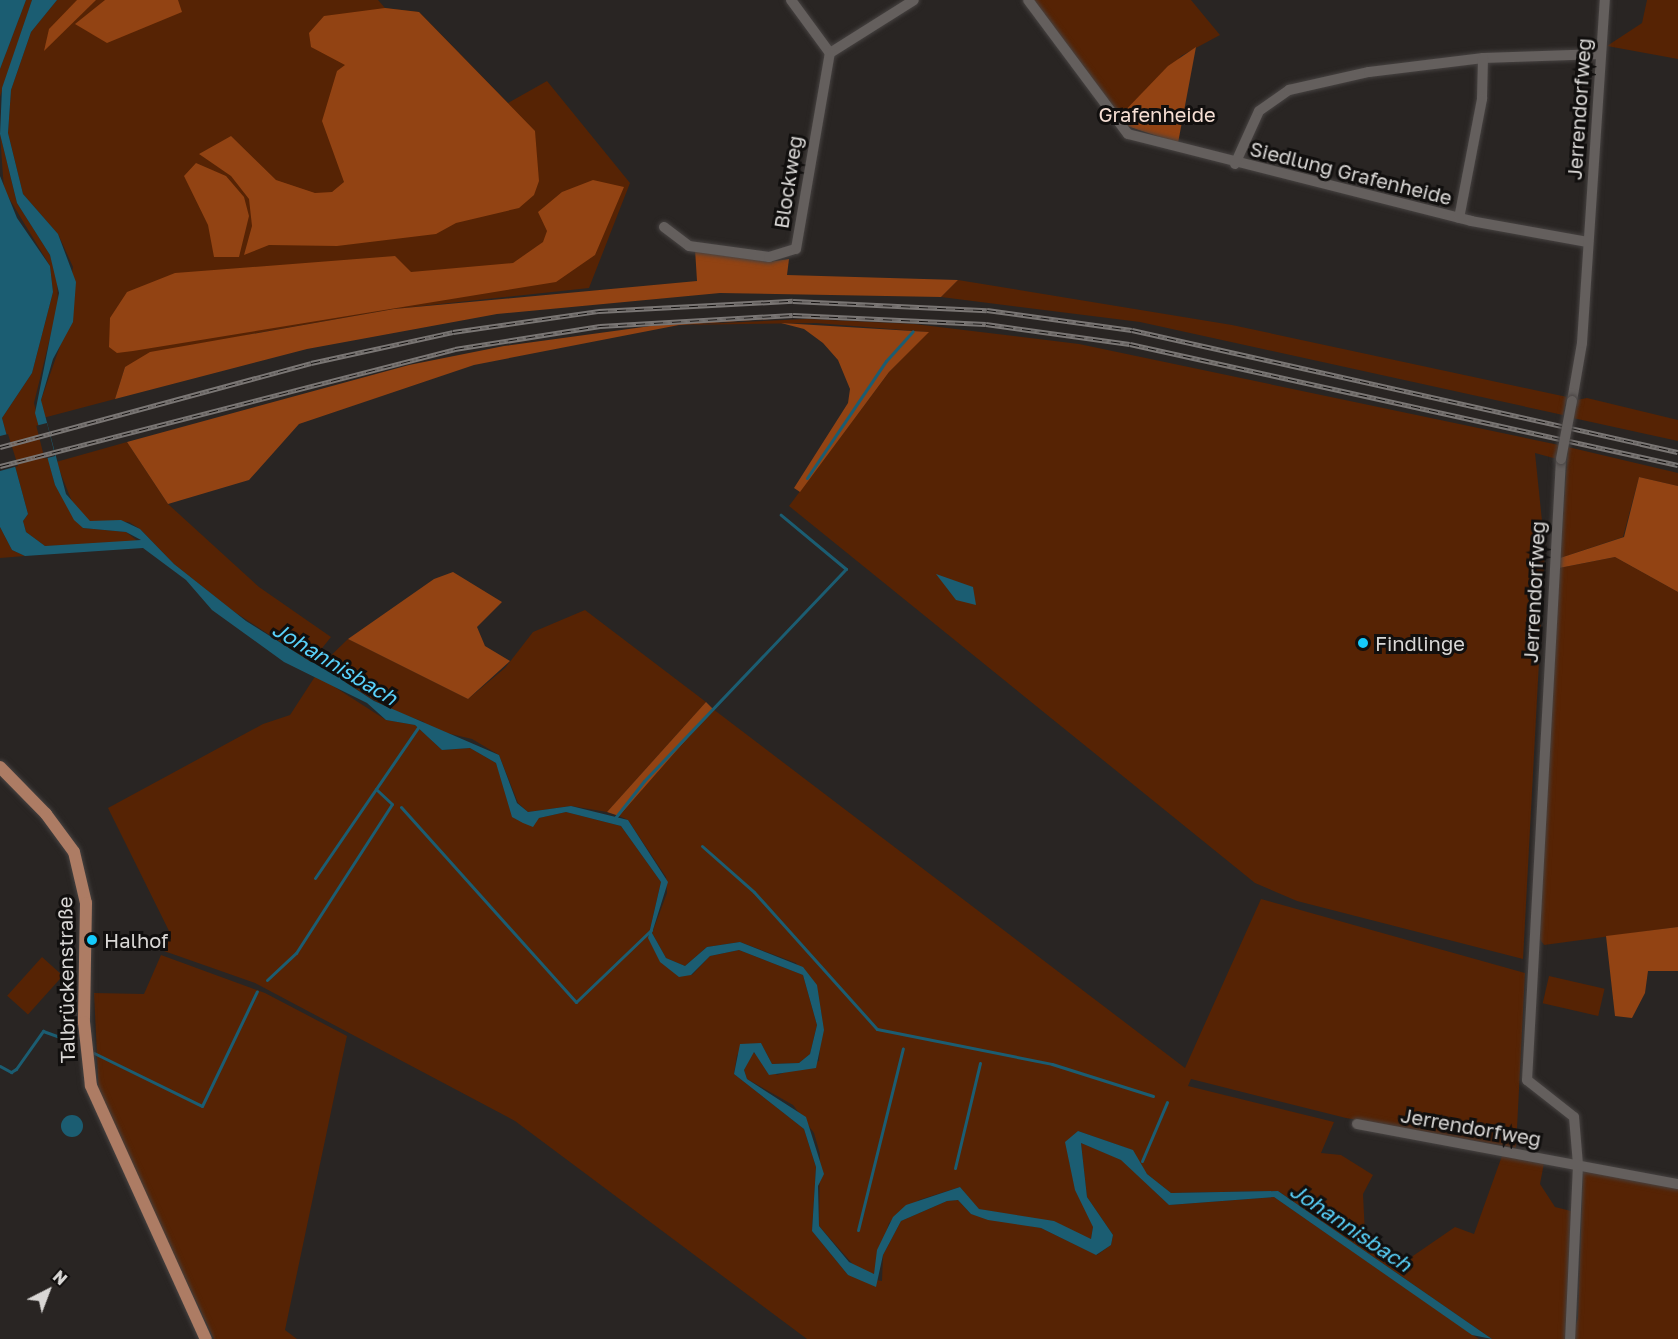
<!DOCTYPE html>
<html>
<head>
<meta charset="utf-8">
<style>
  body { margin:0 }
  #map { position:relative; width:1678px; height:1339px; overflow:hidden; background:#292523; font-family:"Golos Text",sans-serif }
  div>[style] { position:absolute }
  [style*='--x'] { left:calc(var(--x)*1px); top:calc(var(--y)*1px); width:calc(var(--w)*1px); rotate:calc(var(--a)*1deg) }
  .green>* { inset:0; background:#562304; transform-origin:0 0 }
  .forest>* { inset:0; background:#924313 }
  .water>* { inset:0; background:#1b5d72 }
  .round { border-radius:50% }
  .pier>* { inset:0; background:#292523; transform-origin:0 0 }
  .stream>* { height:3px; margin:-1.5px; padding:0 1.5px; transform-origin:1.5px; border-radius:1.5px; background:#1b5d72 }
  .roads { filter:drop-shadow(0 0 2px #464241) drop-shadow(0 0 2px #464241) }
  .minor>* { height:10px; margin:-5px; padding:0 5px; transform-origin:5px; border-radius:5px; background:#645f5d }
  .major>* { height:12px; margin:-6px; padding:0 6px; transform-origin:6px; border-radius:6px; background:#ad7c64 }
  .rail>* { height:5px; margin-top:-2.5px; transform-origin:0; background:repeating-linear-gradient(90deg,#110f0e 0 9px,#7a7674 0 18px); box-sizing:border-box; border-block:2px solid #7a7674 }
  .bridges { filter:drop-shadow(0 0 2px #464241) drop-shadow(0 0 2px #464241) }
  .minor-bridge>* { height:10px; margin:-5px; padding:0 5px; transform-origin:5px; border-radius:5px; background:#645f5d }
  .dots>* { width:16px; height:16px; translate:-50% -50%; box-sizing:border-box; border:3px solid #110f0e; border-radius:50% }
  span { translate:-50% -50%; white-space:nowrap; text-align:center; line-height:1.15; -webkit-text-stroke:6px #110f0e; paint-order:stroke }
  .street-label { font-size:20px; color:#d9d7d5 }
  .park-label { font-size:20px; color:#f6dfd4 }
  .poi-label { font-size:20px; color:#d9d7d5 }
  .left { translate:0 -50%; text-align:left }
  .water-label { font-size:21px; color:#59d1fa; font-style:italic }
  .north { position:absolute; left:18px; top:1261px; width:60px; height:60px; -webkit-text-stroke:4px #110f0e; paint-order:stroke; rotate:42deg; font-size:16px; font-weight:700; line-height:24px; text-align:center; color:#d9d7d5 }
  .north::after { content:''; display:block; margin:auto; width:21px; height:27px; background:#d9d7d5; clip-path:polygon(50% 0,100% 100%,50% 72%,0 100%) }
</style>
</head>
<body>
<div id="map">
  <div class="green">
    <div style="clip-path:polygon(26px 0,32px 0,0 97px,0 69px)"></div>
    <div style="clip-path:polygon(57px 0,378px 0,385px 8px,419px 12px,508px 103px,547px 81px,630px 183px,589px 288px,394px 309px,251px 334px,125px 367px,115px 399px,43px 418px,41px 400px,60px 346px,73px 267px,58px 234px,23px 194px,8px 133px,11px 90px,31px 32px)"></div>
    <div style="clip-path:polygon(1033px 0,1191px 0,1220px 35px,1181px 56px,1127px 126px)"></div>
    <div style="clip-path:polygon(1647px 0,1678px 0,1678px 59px,1607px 46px,1642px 23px)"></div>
    <div style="clip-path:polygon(0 134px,17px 203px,50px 255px,57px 277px,58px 305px,34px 403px,55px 485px,83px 528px,126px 532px,140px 543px,45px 546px,26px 532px,23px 521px,28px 514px,2px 418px,32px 373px,53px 292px,50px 266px,4px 190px)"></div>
    <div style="clip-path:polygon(958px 280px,1232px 325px,1567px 397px,1563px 415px,1140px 322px,941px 297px)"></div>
    <div style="clip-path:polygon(807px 319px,914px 324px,1079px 344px,1559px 445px,1557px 459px,1535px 453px,1545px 550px,1523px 959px,1297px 901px,1255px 883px,789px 506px,889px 372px,928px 332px,816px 323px,679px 325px)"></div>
    <div style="clip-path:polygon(1587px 398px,1678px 420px,1678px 441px,1573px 418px,1577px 400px)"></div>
    <div style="clip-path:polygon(127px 442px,168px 504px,259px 587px,331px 637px,311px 662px,233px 611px,174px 564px,140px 529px,129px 522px,90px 521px,75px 509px,56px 462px)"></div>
    <div style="clip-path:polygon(1568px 447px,1678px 473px,1678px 486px,1639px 477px,1623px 537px,1560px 558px)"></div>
    <div style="clip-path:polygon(0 527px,12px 550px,25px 556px,0 558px)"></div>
    <div style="clip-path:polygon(1615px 557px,1678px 592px,1678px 927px,1544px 945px,1539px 938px,1559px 568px)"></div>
    <div style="clip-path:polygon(585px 610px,706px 702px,607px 812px,571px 806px,528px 812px,518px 803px,499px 755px,472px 739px,425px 728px,424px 722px,389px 709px,345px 682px,332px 665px,320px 666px,348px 639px,468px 699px,505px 668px,533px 632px)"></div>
    <div style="clip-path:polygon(316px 675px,386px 720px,415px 725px,442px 750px,470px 748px,496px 763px,514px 808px,539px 818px,566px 812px,621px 826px,661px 882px,648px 938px,670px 965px,692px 975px,710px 956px,739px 950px,803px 975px,817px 1025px,810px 1054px,799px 1063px,772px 1064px,761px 1043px,737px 1055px,734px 1074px,804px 1129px,816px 1167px,812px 1231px,848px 1275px,882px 1281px,883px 1255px,901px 1221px,947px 1201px,958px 1200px,971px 1214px,1041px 1228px,1097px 1255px,1111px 1245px,1113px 1235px,1087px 1197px,1081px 1143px,1121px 1159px,1169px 1205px,1274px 1197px,1479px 1339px,807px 1339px,515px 1121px,255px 983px,164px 951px,170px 933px,108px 808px,263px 724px,290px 715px)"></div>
    <div style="clip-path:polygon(713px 709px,1185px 1068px,1261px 899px,1525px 973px,1516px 1148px,1346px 1118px,1191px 1079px,1188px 1086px,1334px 1122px,1321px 1153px,1341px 1155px,1373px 1175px,1363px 1194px,1365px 1235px,1407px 1260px,1455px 1227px,1474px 1234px,1503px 1153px,1544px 1163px,1540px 1184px,1555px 1207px,1571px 1211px,1565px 1339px,1492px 1339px,1278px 1191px,1171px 1193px,1147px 1174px,1129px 1149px,1078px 1131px,1069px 1162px,1093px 1227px,1091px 1239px,1042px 1220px,978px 1209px,960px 1187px,919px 1200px,889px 1223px,874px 1274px,858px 1270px,819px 1226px,820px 1154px,814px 1133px,793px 1105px,747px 1079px,744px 1070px,753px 1052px,777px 1075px,819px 1061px,822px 1016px,816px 992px,796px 963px,740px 942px,707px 947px,685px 966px,666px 958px,652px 933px,667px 893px,666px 877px,628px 820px,619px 816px)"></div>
    <div style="clip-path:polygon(161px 955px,265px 993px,347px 1036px,285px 1330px,297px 1339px,214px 1339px,99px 1097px,94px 993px,144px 994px)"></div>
    <div style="left:42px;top:957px;width:28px;height:52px;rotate:42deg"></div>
    <div style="left:1549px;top:976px;width:57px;height:28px;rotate:13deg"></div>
    <div style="clip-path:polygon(1583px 1171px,1678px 1188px,1678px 1339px,1572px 1339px,1578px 1318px)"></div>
  </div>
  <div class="forest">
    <div style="clip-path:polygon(77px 0,96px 0,44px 51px,49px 29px)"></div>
    <div style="clip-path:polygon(105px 0,178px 0,182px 12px,107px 43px,75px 24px)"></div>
    <div style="clip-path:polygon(385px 8px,419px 12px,535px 131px,539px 181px,534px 195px,519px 208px,456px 223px,436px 234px,337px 246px,269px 245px,244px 255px,252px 226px,249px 199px,231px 176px,199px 154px,231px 136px,276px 180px,315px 193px,332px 192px,344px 182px,322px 121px,337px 71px,345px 65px,311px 47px,309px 33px,324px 16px)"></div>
    <div style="clip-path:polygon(1196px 47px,1178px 143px,1127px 126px,1118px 118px,1168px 66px)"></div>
    <div style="clip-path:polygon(196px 163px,226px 176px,244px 197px,249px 216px,239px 257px,214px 257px,208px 225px,184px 176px)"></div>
    <div style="clip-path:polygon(593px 180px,624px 187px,595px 255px,556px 282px,133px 351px,117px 353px,109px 347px,110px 318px,127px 292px,175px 273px,395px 256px,411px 272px,513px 263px,543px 242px,547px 231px,538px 212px,562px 192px)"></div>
    <div style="clip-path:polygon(695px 249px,768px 262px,789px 259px,787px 275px,958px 280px,941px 297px,720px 293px,497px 314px,307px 349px,115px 399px,125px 367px,150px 352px,394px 309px,697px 281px)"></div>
    <div style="clip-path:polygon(784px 318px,679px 325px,474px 365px,299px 424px,249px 480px,168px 504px,127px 442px,409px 365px,504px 346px,658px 325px)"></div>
    <div style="clip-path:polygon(781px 323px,929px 332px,889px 372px,800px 492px,794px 488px,848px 403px,850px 389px,838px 360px,823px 343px,804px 329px)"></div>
    <div style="clip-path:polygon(1639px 477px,1678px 486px,1678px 592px,1615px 557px,1559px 568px,1560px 558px,1624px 537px)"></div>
    <div style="clip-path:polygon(453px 572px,502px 602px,477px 627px,485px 646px,510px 661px,468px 699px,348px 639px,434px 579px)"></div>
    <div style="clip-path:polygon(706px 702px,713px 709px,619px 816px,607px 812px)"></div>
    <div style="clip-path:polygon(1678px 927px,1678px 971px,1648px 971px,1645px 993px,1632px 1018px,1615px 1016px,1606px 936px)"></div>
  </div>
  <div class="water">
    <div style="clip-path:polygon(0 0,26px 0,0 69px)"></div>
    <div style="clip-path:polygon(32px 0,57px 0,31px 32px,11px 90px,8px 133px,23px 194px,58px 234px,76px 282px,73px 322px,53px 359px,41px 400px,66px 494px,90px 521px,121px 520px,140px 529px,174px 564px,246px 621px,311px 662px,339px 670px,345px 682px,374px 701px,499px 755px,517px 803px,528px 812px,571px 806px,628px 820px,668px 882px,652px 933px,666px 958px,685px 966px,707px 947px,740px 942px,803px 967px,817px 985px,824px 1030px,816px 1068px,769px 1075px,754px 1052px,744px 1070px,747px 1079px,806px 1117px,824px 1174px,818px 1186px,819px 1226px,849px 1262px,874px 1274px,877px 1250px,893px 1217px,906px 1205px,960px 1187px,979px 1209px,1054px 1221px,1091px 1239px,1093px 1227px,1075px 1190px,1065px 1142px,1078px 1131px,1133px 1150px,1147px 1174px,1171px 1193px,1278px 1191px,1492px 1339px,1472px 1335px,1274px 1197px,1169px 1205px,1121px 1160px,1081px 1143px,1087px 1197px,1113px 1235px,1111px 1245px,1096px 1255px,1041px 1228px,988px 1220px,971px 1214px,958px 1200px,947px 1201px,901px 1221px,883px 1255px,876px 1287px,848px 1275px,812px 1231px,816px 1167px,804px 1129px,734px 1074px,740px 1044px,761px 1043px,772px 1064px,799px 1063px,810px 1054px,817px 1025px,803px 975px,739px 950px,710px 956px,691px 975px,679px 977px,660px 962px,648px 938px,661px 882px,621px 826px,566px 812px,539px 818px,533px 827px,523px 823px,512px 817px,496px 763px,470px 748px,442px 750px,415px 725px,386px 720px,367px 703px,284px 662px,212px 610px,186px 580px,143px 548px,25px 556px,12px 550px,0 527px,0 176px,17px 218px,50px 266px,53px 292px,32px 373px,2px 418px,28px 514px,23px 521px,26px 532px,45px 546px,141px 540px,126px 532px,83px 528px,74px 520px,55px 485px,35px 413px,59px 293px,50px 255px,17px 203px,0 134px,2px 88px)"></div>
    <div style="clip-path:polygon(936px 574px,973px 587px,976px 605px,956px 600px)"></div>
    <div class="round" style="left:61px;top:1115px;width:22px;height:22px"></div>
  </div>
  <div class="pier">
    <div style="left:47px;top:423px;width:34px;height:11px;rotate:76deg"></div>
    <div style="clip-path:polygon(8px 434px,18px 466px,0 471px,0 436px)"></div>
  </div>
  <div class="stream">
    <div style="--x:807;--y:478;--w:141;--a:-56"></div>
    <div style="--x:886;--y:361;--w:40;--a:-48"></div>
    <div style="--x:401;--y:807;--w:262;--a:48.1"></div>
    <div style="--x:576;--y:1002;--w:104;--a:-43.8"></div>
    <div style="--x:615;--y:818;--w:47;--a:-51.9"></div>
    <div style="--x:644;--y:781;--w:293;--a:-46.4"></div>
    <div style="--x:846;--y:569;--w:85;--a:-140.3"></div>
    <div style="--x:702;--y:846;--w:69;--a:41.5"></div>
    <div style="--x:754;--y:892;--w:184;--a:48.1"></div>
    <div style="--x:877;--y:1029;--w:178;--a:11.3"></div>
    <div style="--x:1052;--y:1064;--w:106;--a:17.6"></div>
    <div style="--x:315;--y:878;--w:184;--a:-55.6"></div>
    <div style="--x:267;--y:980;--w:40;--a:-43"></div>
    <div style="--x:296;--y:953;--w:177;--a:-57.2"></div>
    <div style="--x:392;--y:804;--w:22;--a:-137"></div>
    <div style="--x:94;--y:1053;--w:120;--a:26.1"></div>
    <div style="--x:202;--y:1106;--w:127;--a:-64.4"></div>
    <div style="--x:0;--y:1066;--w:13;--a:29"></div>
    <div style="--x:11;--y:1072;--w:6;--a:-31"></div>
    <div style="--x:16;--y:1069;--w:47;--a:-54.6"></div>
    <div style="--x:43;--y:1031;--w:29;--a:20"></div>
    <div style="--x:1142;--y:1161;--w:64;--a:-67"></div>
    <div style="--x:955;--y:1168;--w:108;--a:-76.6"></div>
    <div style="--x:858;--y:1230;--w:187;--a:-76.1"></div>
  </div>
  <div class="roads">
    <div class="minor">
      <div style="--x:791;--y:0;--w:66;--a:53.7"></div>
      <div style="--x:1028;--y:0;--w:167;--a:53.3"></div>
      <div style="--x:1128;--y:134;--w:354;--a:14.2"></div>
      <div style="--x:1471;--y:221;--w:119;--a:10.2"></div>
      <div style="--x:830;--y:53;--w:99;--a:-32.2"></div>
      <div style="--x:1483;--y:58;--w:118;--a:-1.9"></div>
      <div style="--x:1235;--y:164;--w:58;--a:-65.6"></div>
      <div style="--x:1259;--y:111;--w:37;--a:-35"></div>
      <div style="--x:1289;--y:90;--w:82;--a:-12.7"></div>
      <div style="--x:1369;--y:72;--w:115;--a:-7"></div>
      <div style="--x:1483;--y:58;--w:41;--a:91.4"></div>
      <div style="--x:1482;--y:99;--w:121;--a:100.9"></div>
      <div style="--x:664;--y:227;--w:31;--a:37"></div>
      <div style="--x:689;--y:246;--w:81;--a:7.8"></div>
      <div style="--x:769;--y:257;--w:28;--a:-17"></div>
      <div style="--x:796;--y:249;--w:199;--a:-80.2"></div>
      <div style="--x:1572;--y:401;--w:59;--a:-80.2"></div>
      <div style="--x:1582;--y:343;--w:344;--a:-86.2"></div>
      <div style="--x:1561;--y:459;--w:622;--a:93.13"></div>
      <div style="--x:1527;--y:1080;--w:60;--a:38.2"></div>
      <div style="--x:1574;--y:1117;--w:48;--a:85.2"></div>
      <div style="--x:1578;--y:1165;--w:174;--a:92.6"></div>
      <div style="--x:1357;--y:1124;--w:327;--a:10.6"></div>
    </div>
    <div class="major">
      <div style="--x:0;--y:767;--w:66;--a:45.6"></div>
      <div style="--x:46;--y:814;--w:47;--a:53.6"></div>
      <div style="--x:74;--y:852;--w:52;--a:76.8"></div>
      <div style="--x:86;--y:903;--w:119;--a:91"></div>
      <div style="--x:84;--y:1022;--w:64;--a:83.8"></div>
      <div style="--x:91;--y:1086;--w:278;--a:65.6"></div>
    </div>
  </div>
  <div class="rail">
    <div style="--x:0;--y:447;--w:322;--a:-15.1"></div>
    <div style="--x:311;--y:363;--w:145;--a:-12.3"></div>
    <div style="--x:453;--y:332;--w:148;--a:-8.2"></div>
    <div style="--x:599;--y:311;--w:194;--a:-3"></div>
    <div style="--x:793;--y:301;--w:194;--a:2.7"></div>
    <div style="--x:987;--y:310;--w:146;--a:7.9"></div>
    <div style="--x:1132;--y:330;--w:559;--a:12.6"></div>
    <div style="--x:0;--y:466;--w:470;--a:-14.4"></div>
    <div style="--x:455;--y:349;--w:147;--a:-9"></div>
    <div style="--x:600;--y:326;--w:193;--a:-3.3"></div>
    <div style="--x:793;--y:315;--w:193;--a:2.7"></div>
    <div style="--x:986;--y:324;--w:145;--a:7.9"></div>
    <div style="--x:1130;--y:344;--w:561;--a:12.45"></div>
  </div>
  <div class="bridges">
    <div class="minor-bridge">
      <div style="--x:1561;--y:459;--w:59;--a:-79.3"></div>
    </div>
  </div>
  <div class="dots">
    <div style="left:1363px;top:643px;background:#15cafb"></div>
    <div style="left:92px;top:940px;background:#15cafb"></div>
  </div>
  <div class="street-label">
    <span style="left:1579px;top:109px;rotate:-86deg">Jerrendorfweg</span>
    <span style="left:1351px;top:173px;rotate:14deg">Siedlung Grafenheide</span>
    <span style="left:788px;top:182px;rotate:-81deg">Blockweg</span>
    <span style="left:1534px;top:592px;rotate:-87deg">Jerrendorfweg</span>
    <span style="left:66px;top:980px;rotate:-91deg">Talbrückenstraße</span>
    <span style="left:1471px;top:1127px;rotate:10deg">Jerrendorfweg</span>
  </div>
  <div class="park-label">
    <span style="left:1157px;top:114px">Grafenheide</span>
  </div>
  <div class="poi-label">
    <span class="left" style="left:1375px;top:643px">Findlinge</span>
    <span class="left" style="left:104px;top:940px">Halhof</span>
  </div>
  <div class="water-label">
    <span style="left:335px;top:663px;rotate:31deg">Johannisbach</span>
    <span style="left:1351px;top:1227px;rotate:34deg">Johannisbach</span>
  </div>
  <div class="north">N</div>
</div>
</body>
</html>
